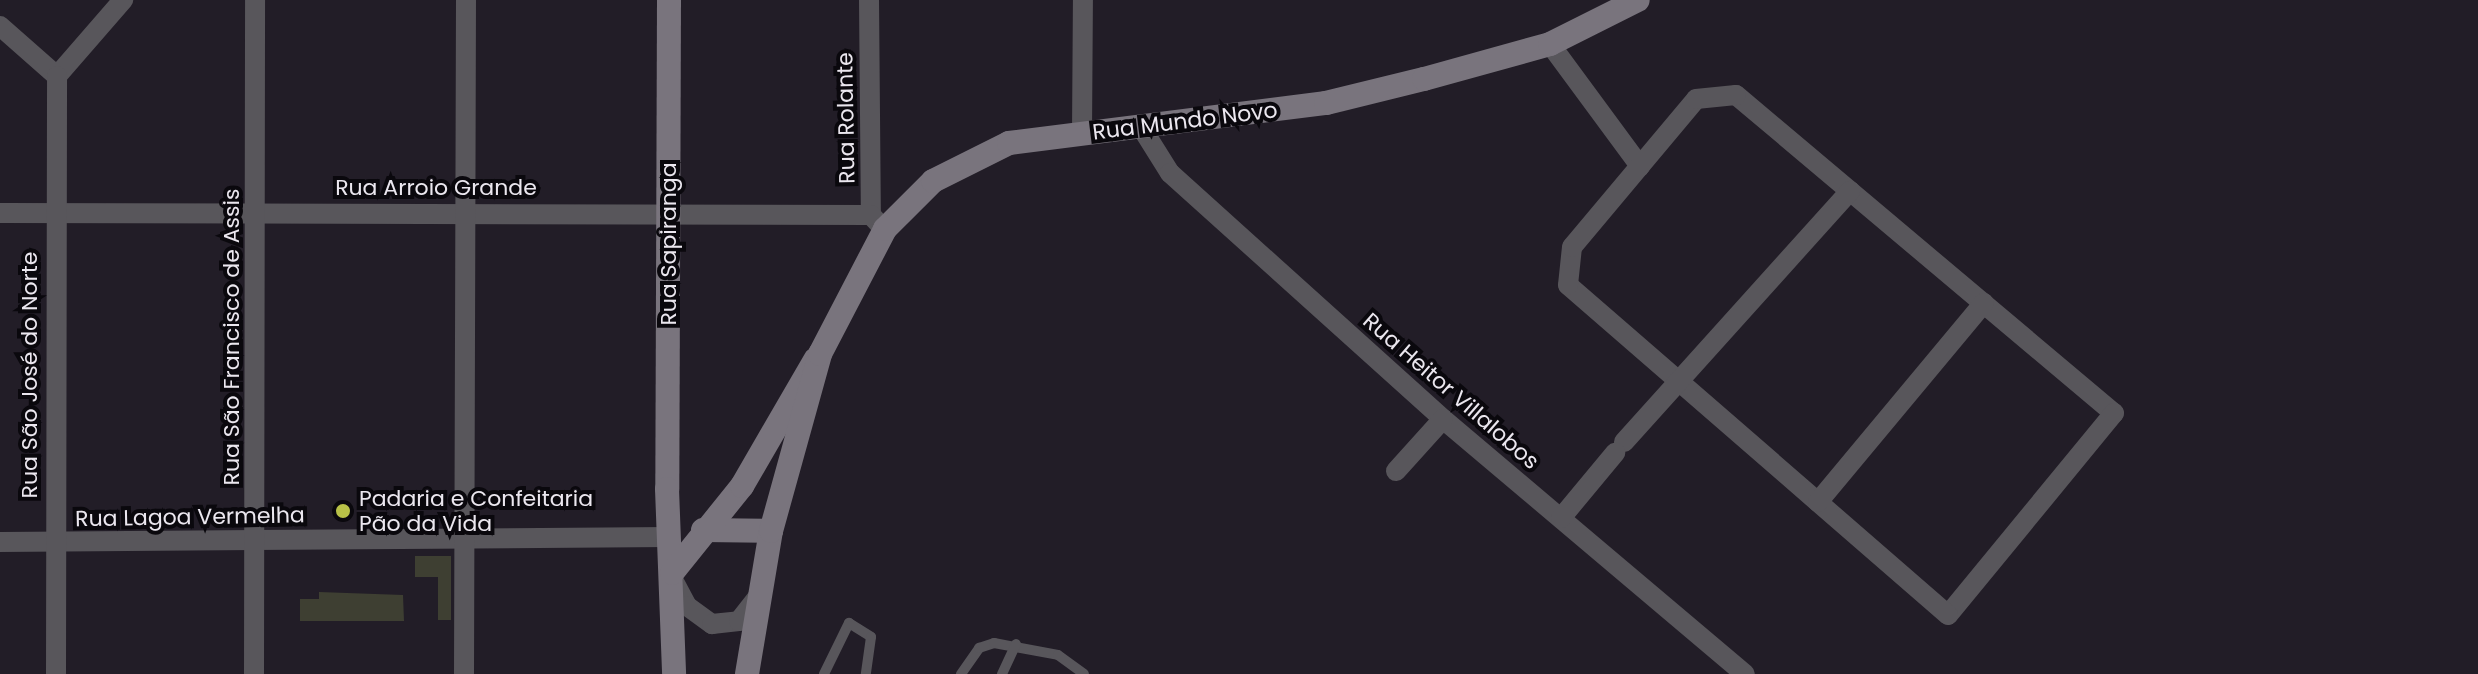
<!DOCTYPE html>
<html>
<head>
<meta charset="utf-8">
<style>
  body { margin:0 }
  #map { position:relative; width:2478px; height:674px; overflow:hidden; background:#221d27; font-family:Poppins,sans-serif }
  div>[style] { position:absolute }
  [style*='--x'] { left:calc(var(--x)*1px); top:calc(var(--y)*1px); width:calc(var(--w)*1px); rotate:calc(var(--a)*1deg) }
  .building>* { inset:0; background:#3e3f32 }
  .lane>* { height:10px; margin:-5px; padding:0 5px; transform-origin:5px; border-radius:5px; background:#58565b }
  .street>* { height:20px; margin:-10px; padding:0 10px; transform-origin:10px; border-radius:10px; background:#58565b }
  .secondary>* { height:24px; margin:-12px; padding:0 12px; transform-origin:12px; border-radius:12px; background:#79747d }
  .dots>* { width:22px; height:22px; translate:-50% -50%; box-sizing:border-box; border:4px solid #0a080d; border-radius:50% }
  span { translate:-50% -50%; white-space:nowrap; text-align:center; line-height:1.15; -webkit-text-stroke:8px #0a080d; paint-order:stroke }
  .street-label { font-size:22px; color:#ebe7ef }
  .poi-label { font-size:22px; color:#ebe7ef }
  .left { translate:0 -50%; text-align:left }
</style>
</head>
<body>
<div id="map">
  <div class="building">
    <div style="clip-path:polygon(415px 556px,451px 556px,451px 620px,438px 620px,438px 577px,415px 577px)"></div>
    <div style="clip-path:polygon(319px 592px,403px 595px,404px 621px,300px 621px,300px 599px,319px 599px)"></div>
  </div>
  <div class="lane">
    <div style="--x:824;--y:674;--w:57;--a:-63.9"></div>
    <div style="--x:849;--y:623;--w:26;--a:32"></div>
    <div style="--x:871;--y:637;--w:37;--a:98"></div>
    <div style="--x:961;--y:674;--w:32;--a:-55"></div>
    <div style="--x:979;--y:648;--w:16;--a:-18"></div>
    <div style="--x:994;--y:643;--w:65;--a:10.6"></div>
    <div style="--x:1058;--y:655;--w:32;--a:36"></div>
    <div style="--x:1002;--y:674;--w:33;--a:-65"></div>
  </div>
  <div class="street">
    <div style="--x:869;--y:0;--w:215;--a:89.5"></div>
    <div style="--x:871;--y:215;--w:12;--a:48"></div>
    <div style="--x:0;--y:26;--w:76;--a:41.3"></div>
    <div style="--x:1550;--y:44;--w:152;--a:53.6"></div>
    <div style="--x:57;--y:76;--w:101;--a:-49"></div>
    <div style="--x:1736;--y:95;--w:494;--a:40.1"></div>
    <div style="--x:2114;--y:413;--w:261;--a:129.4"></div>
    <div style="--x:1948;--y:615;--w:503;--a:-139.03"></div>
    <div style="--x:1568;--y:285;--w:38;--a:-84"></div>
    <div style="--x:1572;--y:247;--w:193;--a:-50"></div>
    <div style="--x:1696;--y:99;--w:40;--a:-5.7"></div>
    <div style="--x:1143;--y:130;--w:51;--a:57.9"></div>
    <div style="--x:1170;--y:173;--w:367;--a:42"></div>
    <div style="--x:1443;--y:419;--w:395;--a:40.2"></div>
    <div style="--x:1082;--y:133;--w:133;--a:-89.6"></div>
    <div style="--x:0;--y:213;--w:871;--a:0.13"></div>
    <div style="--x:1624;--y:442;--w:338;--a:-48"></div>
    <div style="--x:1396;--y:471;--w:70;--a:-47.9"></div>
    <div style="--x:1818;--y:502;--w:259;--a:-50.2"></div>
    <div style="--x:1561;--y:518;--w:85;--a:-50.3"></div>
    <div style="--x:0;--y:542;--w:669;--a:-0.43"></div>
    <div style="--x:671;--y:576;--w:34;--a:62"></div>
    <div style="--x:687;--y:606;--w:31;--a:36"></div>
    <div style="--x:712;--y:624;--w:27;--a:-6"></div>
    <div style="--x:739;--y:621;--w:34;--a:-52"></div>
    <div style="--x:56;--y:674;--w:598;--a:-89.9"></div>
    <div style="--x:254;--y:674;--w:674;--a:-89.91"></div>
    <div style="--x:464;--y:674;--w:674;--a:-89.83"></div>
  </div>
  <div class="secondary">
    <div style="--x:669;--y:0;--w:489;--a:90.2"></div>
    <div style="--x:667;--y:489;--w:185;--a:87.8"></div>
    <div style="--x:703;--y:530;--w:68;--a:0.8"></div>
    <div style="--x:672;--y:573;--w:112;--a:-51.2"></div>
    <div style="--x:742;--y:486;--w:146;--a:-59.9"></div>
    <div style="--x:747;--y:674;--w:145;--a:-80.5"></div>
    <div style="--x:771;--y:531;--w:184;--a:-74.5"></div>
    <div style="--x:820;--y:354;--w:141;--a:-62.5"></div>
    <div style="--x:885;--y:229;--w:68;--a:-45"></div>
    <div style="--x:933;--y:181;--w:85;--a:-26.6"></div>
    <div style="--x:1009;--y:143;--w:320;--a:-7.2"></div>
    <div style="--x:1326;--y:103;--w:101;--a:-13.8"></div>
    <div style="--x:1424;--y:79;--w:131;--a:-15.5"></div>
    <div style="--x:1550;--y:44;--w:98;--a:-26.6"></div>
  </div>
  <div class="dots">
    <div style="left:343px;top:511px;background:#b8c147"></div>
  </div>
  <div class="street-label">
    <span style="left:846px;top:118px;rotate:-91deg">Rua Rolante</span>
    <span style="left:1185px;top:121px;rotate:-7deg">Rua Mundo Novo</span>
    <span style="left:436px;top:188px">Rua Arroio Grande</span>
    <span style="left:669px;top:244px;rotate:-90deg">Rua Sapiranga</span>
    <span style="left:232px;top:337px;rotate:-90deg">Rua São Francisco de Assis</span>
    <span style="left:30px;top:375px;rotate:-90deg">Rua São José do Norte</span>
    <span style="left:1451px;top:391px;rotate:41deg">Rua Heitor Villalobos</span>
    <span style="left:190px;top:517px;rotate:-1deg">Rua Lagoa Vermelha</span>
  </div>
  <div class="poi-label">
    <span class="left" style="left:359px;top:511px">Padaria e Confeitaria<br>Pão da Vida</span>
  </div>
</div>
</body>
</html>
